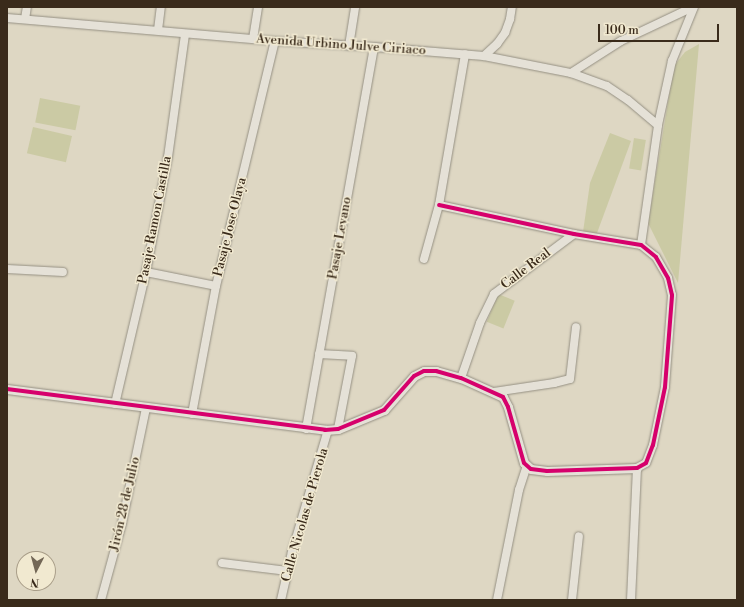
<!DOCTYPE html>
<html>
<head>
<meta charset="utf-8">
<style>
  body { margin:0 }
  #map { position:relative; width:744px; height:607px; overflow:hidden; background:#ded7c3; font-family:"Libre Bodoni",serif }
  div>[style] { position:absolute }
  [style*='--x'] { left:calc(var(--x)*1px); top:calc(var(--y)*1px); width:calc(var(--w)*1px); rotate:calc(var(--a)*1deg) }
  .green>* { inset:0; background:#cbcaa4; transform-origin:0 0 }
  .roads { filter:drop-shadow(0 0 1px #959083) drop-shadow(0 0 1px #959083) }
  .minor>* { height:8px; margin:-4px; padding:0 4px; transform-origin:4px; border-radius:4px; background:#e5e1d7 }
  .tertiary>* { height:9px; margin:-4.5px; padding:0 4.5px; transform-origin:4.5px; border-radius:4.5px; background:#e5e1d7 }
  .cycleway>* { height:4px; margin:-2px; padding:0 2px; transform-origin:2px; border-radius:2px; background:#d6006c }
  span { translate:-50% -50%; white-space:nowrap; text-align:center; line-height:1.15; -webkit-text-stroke:3px #f1e9d0; paint-order:stroke }
  .street-label { font-size:13px; color:#3a2b1b }
  .frame { position:absolute; inset:0; border:8px solid #3a2b1b; pointer-events:none }
  .north { position:absolute; left:16px; top:551px; width:40px; height:40px; box-sizing:border-box; background:#f1e9d0; border:1px solid #a89d88; border-radius:50%; rotate:186deg; font-size:11px; font-weight:700; line-height:16px; text-align:center; color:#3a2b1b }
  .north::after { content:''; display:block; margin:auto; width:14px; height:18px; background:#736756; clip-path:polygon(50% 0,100% 100%,50% 72%,0 100%) }
  .scale { position:absolute; left:598px; top:24px; width:121px; height:18px; box-sizing:border-box; border:2px solid #3a2b1b; border-top:0; padding-left:5px; font-size:12px; line-height:14px; white-space:nowrap; color:#3a2b1b; -webkit-text-stroke:3px #f1e9d0; paint-order:stroke }
</style>
</head>
<body>
<div id="map">
  <div class="green">
    <div style="clip-path:polygon(699px 44px,678px 283px,648px 223px,674px 66px,685px 52px)"></div>
    <div style="left:40px;top:98px;width:41px;height:25px;rotate:11deg"></div>
    <div style="left:33px;top:127px;width:40px;height:27px;rotate:13deg"></div>
    <div style="clip-path:polygon(610px 133px,631px 141px,597px 233px,583px 232px,590px 183px)"></div>
    <div style="left:634px;top:138px;width:12px;height:31px;rotate:9deg"></div>
    <div style="left:498px;top:294px;width:18px;height:30px;rotate:22deg"></div>
  </div>
  <div class="roads">
    <div class="minor">
      <div style="--x:7;--y:18;--w:269;--a:4.9"></div>
      <div style="--x:275;--y:41;--w:99;--a:3.5"></div>
      <div style="--x:374;--y:47;--w:110;--a:4.7"></div>
      <div style="--x:484;--y:56;--w:89;--a:11.1"></div>
      <div style="--x:571;--y:73;--w:38;--a:20"></div>
      <div style="--x:607;--y:86;--w:25;--a:34"></div>
      <div style="--x:628;--y:100;--w:39;--a:40"></div>
      <div style="--x:25;--y:19;--w:12;--a:-81"></div>
      <div style="--x:158;--y:30;--w:23;--a:-83"></div>
      <div style="--x:253;--y:39;--w:32;--a:-81"></div>
      <div style="--x:349;--y:46;--w:39;--a:-81"></div>
      <div style="--x:484;--y:56;--w:18;--a:-43"></div>
      <div style="--x:497;--y:44;--w:14;--a:-54"></div>
      <div style="--x:505;--y:33;--w:15;--a:-70"></div>
      <div style="--x:510;--y:19;--w:12;--a:-81"></div>
      <div style="--x:571;--y:73;--w:59;--a:-32.6"></div>
      <div style="--x:621;--y:41;--w:80;--a:-25.3"></div>
      <div style="--x:439;--y:205;--w:138;--a:12.1"></div>
      <div style="--x:574;--y:234;--w:68;--a:9.3"></div>
      <div style="--x:641;--y:245;--w:19;--a:39"></div>
      <div style="--x:656;--y:257;--w:24;--a:60"></div>
      <div style="--x:668;--y:278;--w:17;--a:77"></div>
      <div style="--x:672;--y:295;--w:92;--a:94.4"></div>
      <div style="--x:665;--y:387;--w:59;--a:101.7"></div>
      <div style="--x:653;--y:445;--w:19;--a:111"></div>
      <div style="--x:646;--y:463;--w:10;--a:151"></div>
      <div style="--x:637;--y:468;--w:132;--a:92.6"></div>
      <div style="--x:641;--y:245;--w:121;--a:-81.9"></div>
      <div style="--x:658;--y:125;--w:66;--a:-77.7"></div>
      <div style="--x:672;--y:61;--w:58;--a:-67.8"></div>
      <div style="--x:424;--y:259;--w:56;--a:-74.5"></div>
      <div style="--x:439;--y:205;--w:153;--a:-80.2"></div>
      <div style="--x:7;--y:269;--w:56;--a:3.1"></div>
      <div style="--x:146;--y:272;--w:71;--a:11.3"></div>
      <div style="--x:319;--y:354;--w:33;--a:3"></div>
      <div style="--x:352;--y:356;--w:74;--a:100.9"></div>
      <div style="--x:461;--y:378;--w:58;--a:-70.9"></div>
      <div style="--x:480;--y:323;--w:32;--a:-64"></div>
      <div style="--x:494;--y:294;--w:100;--a:-36.9"></div>
      <div style="--x:494;--y:392;--w:61;--a:-8.5"></div>
      <div style="--x:554;--y:383;--w:16;--a:-14"></div>
      <div style="--x:570;--y:379;--w:52;--a:-83.4"></div>
      <div style="--x:115;--y:404;--w:136;--a:-76.8"></div>
      <div style="--x:146;--y:272;--w:117;--a:-79.2"></div>
      <div style="--x:168;--y:157;--w:124;--a:-82.1"></div>
      <div style="--x:192;--y:414;--w:130;--a:-79.4"></div>
      <div style="--x:216;--y:286;--w:252;--a:-76.5"></div>
      <div style="--x:306;--y:429;--w:388;--a:-79.9"></div>
      <div style="--x:222;--y:563;--w:66;--a:6.9"></div>
      <div style="--x:101;--y:600;--w:80;--a:-74.7"></div>
      <div style="--x:122;--y:523;--w:117;--a:-78.2"></div>
      <div style="--x:281;--y:600;--w:49;--a:-77.1"></div>
      <div style="--x:292;--y:552;--w:127;--a:-73.6"></div>
      <div style="--x:497;--y:600;--w:112;--a:-78.7"></div>
      <div style="--x:519;--y:490;--w:26;--a:-72"></div>
      <div style="--x:572;--y:600;--w:64;--a:-83.8"></div>
    </div>
    <div class="tertiary">
      <div style="--x:7;--y:389;--w:321;--a:7.3"></div>
      <div style="--x:325;--y:430;--w:13;--a:-4"></div>
      <div style="--x:338;--y:429;--w:50;--a:-22.4"></div>
      <div style="--x:384;--y:410;--w:45;--a:-48.6"></div>
      <div style="--x:414;--y:376;--w:11;--a:-27"></div>
      <div style="--x:424;--y:371;--w:12;--a:0"></div>
      <div style="--x:436;--y:371;--w:26;--a:16"></div>
      <div style="--x:461;--y:378;--w:46;--a:24.3"></div>
      <div style="--x:503;--y:397;--w:11;--a:63"></div>
      <div style="--x:508;--y:407;--w:58;--a:74.1"></div>
      <div style="--x:524;--y:463;--w:9;--a:41"></div>
      <div style="--x:531;--y:469;--w:16;--a:7"></div>
      <div style="--x:547;--y:471;--w:90;--a:-1.9"></div>
    </div>
  </div>
  <div class="cycleway">
    <div style="--x:7;--y:389;--w:321;--a:7.3"></div>
    <div style="--x:325;--y:430;--w:13;--a:-4"></div>
    <div style="--x:338;--y:429;--w:50;--a:-22.4"></div>
    <div style="--x:384;--y:410;--w:45;--a:-48.6"></div>
    <div style="--x:414;--y:376;--w:11;--a:-27"></div>
    <div style="--x:424;--y:371;--w:12;--a:0"></div>
    <div style="--x:436;--y:371;--w:26;--a:16"></div>
    <div style="--x:461;--y:378;--w:46;--a:24.3"></div>
    <div style="--x:503;--y:397;--w:11;--a:63"></div>
    <div style="--x:508;--y:407;--w:58;--a:74.1"></div>
    <div style="--x:524;--y:463;--w:9;--a:41"></div>
    <div style="--x:531;--y:469;--w:16;--a:7"></div>
    <div style="--x:547;--y:471;--w:90;--a:-1.9"></div>
    <div style="--x:637;--y:468;--w:10;--a:-29"></div>
    <div style="--x:646;--y:463;--w:19;--a:-69"></div>
    <div style="--x:653;--y:445;--w:59;--a:-78.3"></div>
    <div style="--x:665;--y:387;--w:92;--a:-85.6"></div>
    <div style="--x:672;--y:295;--w:17;--a:-103"></div>
    <div style="--x:668;--y:278;--w:24;--a:-120"></div>
    <div style="--x:656;--y:257;--w:19;--a:-141"></div>
    <div style="--x:641;--y:245;--w:68;--a:-170.7"></div>
    <div style="--x:574;--y:234;--w:138;--a:-167.9"></div>
  </div>
  <div class="street-label">
    <span style="left:341px;top:45px;rotate:4deg">Avenida Urbino Julve Ciriaco</span>
    <span style="left:155px;top:220px;rotate:-79deg">Pasaje Ramon Castilla</span>
    <span style="left:230px;top:227px;rotate:-76deg">Pasaje Jose Olaya</span>
    <span style="left:340px;top:238px;rotate:-80deg">Pasaje Levano</span>
    <span style="left:526px;top:269px;rotate:-37deg">Calle Real</span>
    <span style="left:125px;top:504px;rotate:-77deg">Jirón 28 de Julio</span>
    <span style="left:305px;top:515px;rotate:-74deg">Calle Nicolas de Pierola</span>
  </div>
  <div class="frame"></div>
  <div class="north">N</div>
  <div class="scale">100 m</div>
</div>
</body>
</html>
